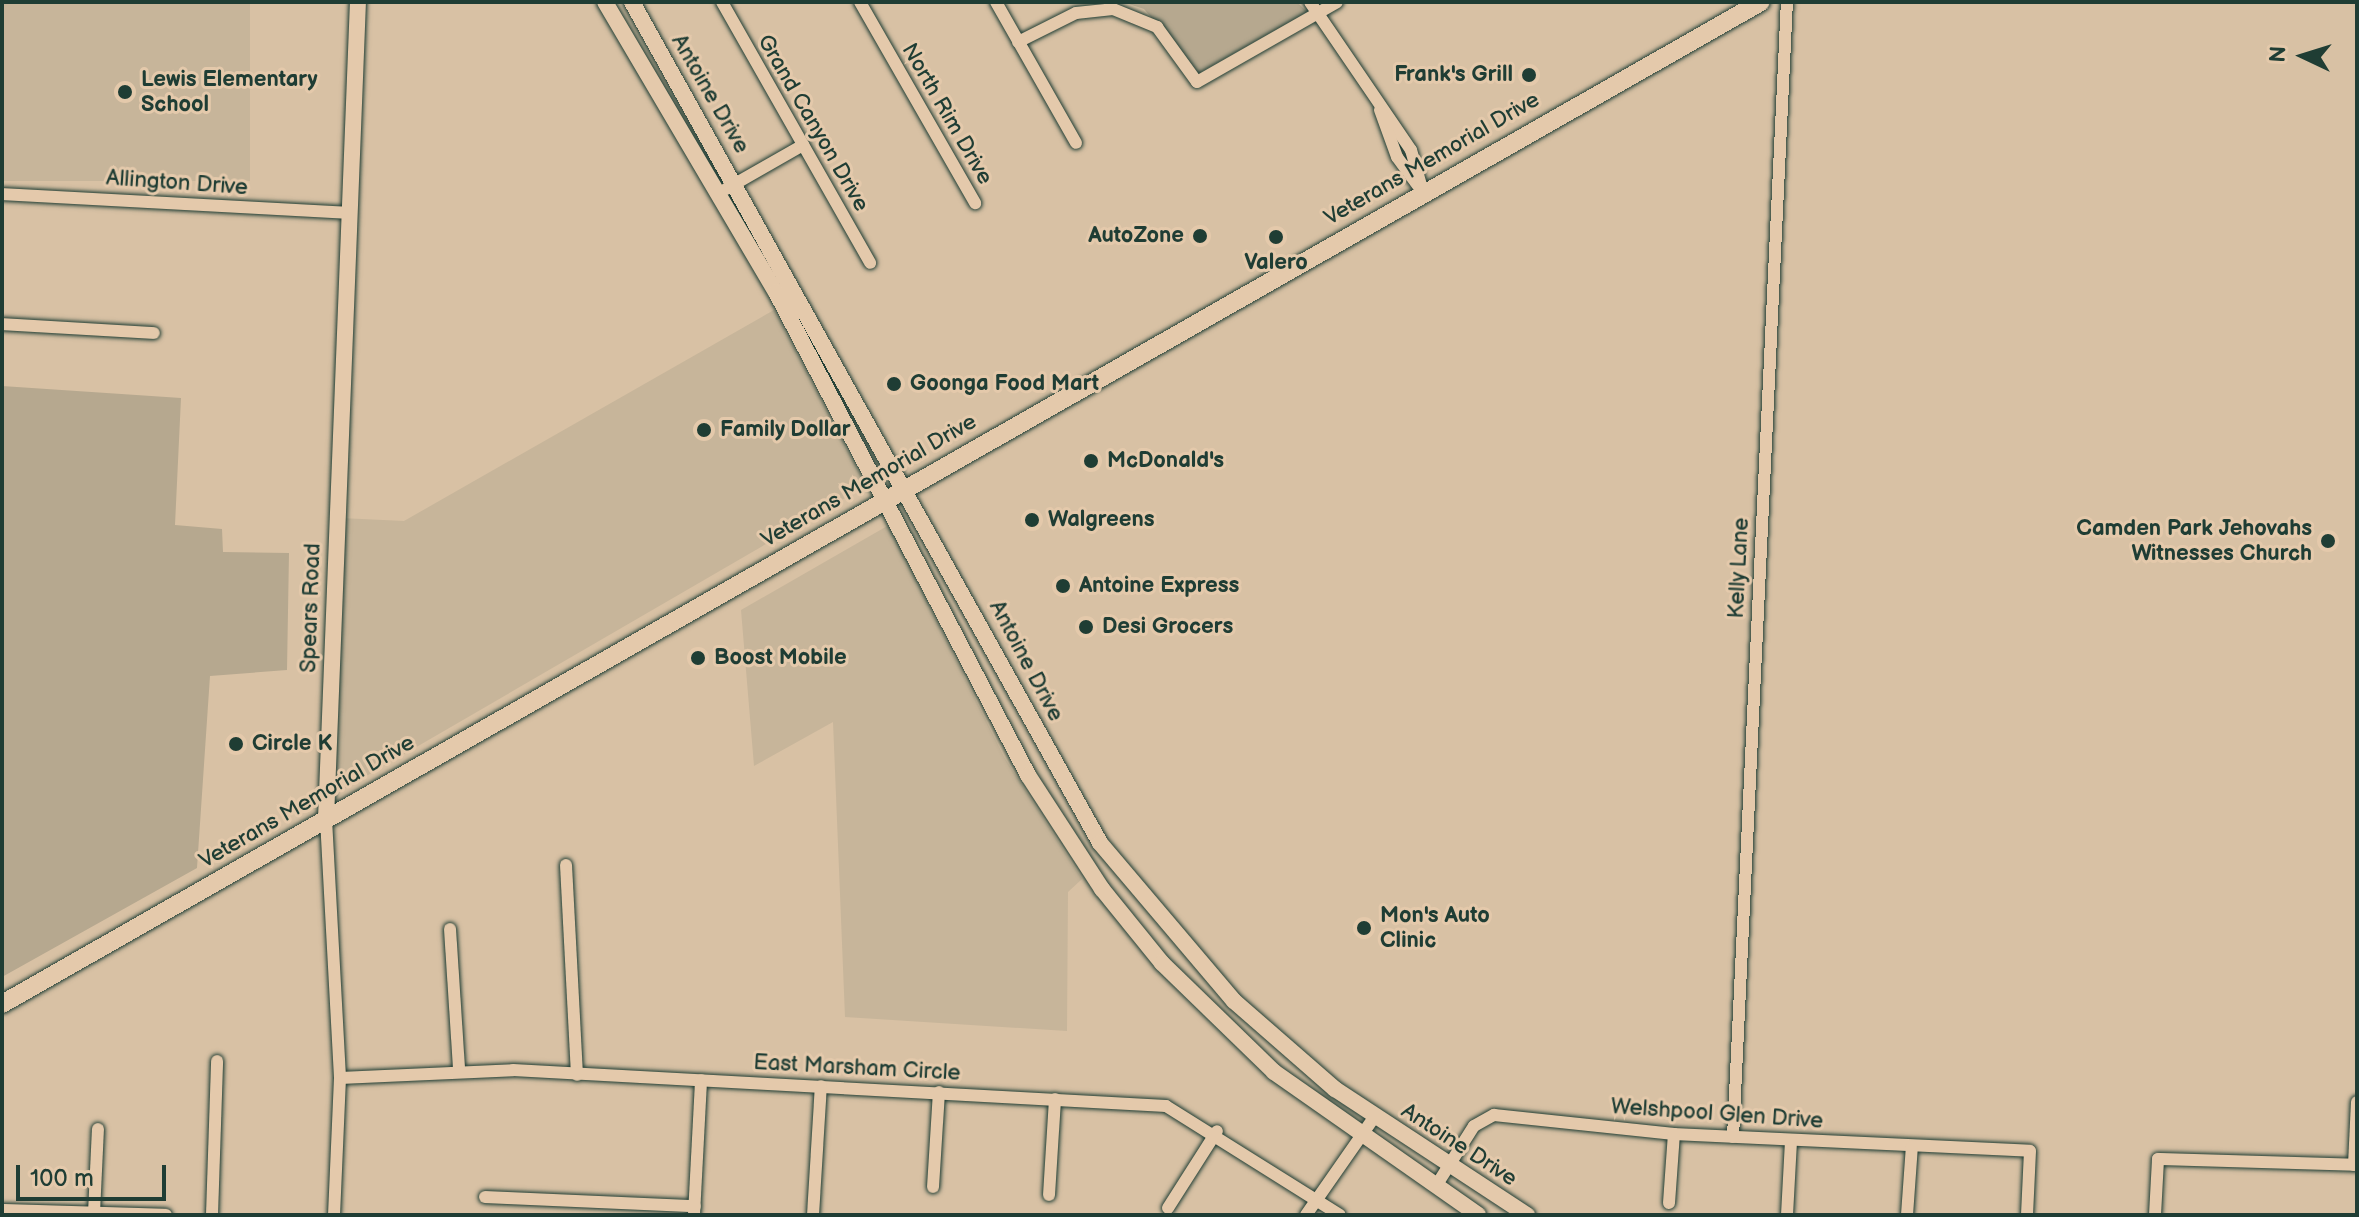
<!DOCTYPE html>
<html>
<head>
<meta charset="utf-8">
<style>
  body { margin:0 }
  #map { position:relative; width:2359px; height:1217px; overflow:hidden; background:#d8c1a4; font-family:"Balsamiq Sans",sans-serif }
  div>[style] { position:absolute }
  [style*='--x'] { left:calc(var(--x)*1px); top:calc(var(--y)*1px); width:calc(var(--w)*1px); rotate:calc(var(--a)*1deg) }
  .built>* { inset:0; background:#c7b59a; transform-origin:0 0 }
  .green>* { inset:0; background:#b6a88f }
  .roads { filter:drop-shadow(0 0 2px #1f3d34) drop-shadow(0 0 2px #1f3d34) }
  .street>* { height:12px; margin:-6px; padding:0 6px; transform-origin:6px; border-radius:6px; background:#e4c9ab }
  .secondary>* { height:16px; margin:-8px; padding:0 8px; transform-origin:8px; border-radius:8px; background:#e4c9ab }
  .primary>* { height:18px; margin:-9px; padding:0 9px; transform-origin:9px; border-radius:9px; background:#e4c9ab }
  .dots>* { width:22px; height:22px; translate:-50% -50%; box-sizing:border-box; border:4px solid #e4c9ab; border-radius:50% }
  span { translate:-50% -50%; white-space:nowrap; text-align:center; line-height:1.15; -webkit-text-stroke:6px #e4c9ab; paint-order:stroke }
  .poi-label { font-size:22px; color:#1f3d34; font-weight:700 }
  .right { translate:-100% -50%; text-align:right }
  .left { translate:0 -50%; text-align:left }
  .street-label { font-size:22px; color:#1f3d34 }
  .frame { position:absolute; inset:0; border:4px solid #1f3d34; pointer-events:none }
  .north { position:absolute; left:2263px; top:16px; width:80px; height:80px; -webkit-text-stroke:6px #e4c9ab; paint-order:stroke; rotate:274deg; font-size:22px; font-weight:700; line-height:32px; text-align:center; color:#1f3d34 }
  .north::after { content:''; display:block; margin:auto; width:28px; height:36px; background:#1f3d34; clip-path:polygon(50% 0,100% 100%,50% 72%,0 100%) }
  .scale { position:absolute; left:16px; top:1165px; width:150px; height:36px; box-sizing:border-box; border:4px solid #1f3d34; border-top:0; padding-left:10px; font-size:24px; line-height:28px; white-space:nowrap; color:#1f3d34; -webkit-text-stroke:6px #e4c9ab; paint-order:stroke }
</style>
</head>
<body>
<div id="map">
  <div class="built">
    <div style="left:2px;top:2px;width:248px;height:179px"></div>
    <div style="clip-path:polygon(774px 310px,866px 486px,332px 796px,341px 518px,404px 521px)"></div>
    <div style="clip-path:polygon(889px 525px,1004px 757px,1082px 879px,1068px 892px,1067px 1031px,845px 1017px,833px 722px,754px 766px,741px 610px)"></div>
  </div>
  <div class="green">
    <div style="clip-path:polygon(1123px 2px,1297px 2px,1307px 12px,1199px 73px,1144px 9px)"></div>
    <div style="clip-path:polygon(2px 386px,181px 398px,175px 525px,222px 529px,223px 552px,289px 553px,287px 670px,210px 676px,197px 868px,2px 977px)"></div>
  </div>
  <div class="roads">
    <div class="street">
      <div style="--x:722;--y:2;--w:300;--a:60.4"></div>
      <div style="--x:860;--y:2;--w:232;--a:60.2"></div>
      <div style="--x:996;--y:2;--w:162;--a:60.4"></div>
      <div style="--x:1310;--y:2;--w:179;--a:55.7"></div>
      <div style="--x:1411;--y:150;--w:44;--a:74.1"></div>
      <div style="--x:1018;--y:42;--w:65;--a:-26.6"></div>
      <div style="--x:1076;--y:13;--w:37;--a:-6"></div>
      <div style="--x:1113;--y:9;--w:48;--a:22.2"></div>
      <div style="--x:1157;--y:27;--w:68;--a:54"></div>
      <div style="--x:1197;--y:82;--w:161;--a:-29.7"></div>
      <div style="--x:1380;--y:110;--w:50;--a:70.1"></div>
      <div style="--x:1397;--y:157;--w:42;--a:53.7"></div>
      <div style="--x:726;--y:189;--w:89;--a:-29.7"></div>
      <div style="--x:2;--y:194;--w:348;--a:3.1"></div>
      <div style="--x:2;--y:324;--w:152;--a:3.4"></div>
      <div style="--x:326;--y:819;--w:259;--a:86.9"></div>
      <div style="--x:340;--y:1078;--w:137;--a:92.5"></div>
      <div style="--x:566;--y:865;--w:210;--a:87"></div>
      <div style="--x:450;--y:929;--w:141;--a:86.3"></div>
      <div style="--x:340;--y:1078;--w:173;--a:-2.6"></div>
      <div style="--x:513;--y:1070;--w:654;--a:3.16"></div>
      <div style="--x:1166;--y:1106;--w:205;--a:32.1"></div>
      <div style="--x:1733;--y:1137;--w:1136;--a:-87.28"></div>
      <div style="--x:2354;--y:1165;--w:63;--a:-87.3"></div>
      <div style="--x:1436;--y:1186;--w:71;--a:-57.7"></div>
      <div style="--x:1474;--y:1126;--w:23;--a:-29"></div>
      <div style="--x:1494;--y:1115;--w:181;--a:6"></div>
      <div style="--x:1674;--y:1134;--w:356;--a:2.7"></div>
      <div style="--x:2030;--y:1151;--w:64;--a:92.7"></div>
      <div style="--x:933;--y:1187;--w:95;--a:-86.4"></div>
      <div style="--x:1049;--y:1195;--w:96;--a:-86.4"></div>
      <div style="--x:485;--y:1197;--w:210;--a:2.5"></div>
      <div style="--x:1669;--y:1203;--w:69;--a:-85.9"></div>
      <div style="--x:1168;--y:1208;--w:91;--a:-57.5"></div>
      <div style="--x:2;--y:1210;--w:164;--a:1.7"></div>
      <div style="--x:94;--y:1213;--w:84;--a:-87.3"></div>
      <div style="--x:212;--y:1215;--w:154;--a:-88.1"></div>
      <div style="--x:694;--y:1215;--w:135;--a:-87"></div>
      <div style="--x:813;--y:1215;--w:129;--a:-86.5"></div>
      <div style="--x:1306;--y:1215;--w:121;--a:-55.1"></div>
      <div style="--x:1787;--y:1215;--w:75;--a:-86.9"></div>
      <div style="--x:1907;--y:1215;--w:69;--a:-85.9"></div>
      <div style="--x:2155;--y:1215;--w:56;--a:-86.9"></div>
      <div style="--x:2158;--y:1159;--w:199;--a:1.7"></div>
    </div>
    <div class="secondary">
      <div style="--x:605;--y:2;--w:337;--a:59.5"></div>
      <div style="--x:776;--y:292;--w:545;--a:62.45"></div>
      <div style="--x:1028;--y:775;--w:136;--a:57"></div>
      <div style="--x:1102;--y:889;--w:95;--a:51"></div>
      <div style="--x:1162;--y:963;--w:156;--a:44.2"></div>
      <div style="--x:1274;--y:1072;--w:249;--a:35"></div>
      <div style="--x:632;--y:2;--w:962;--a:60.9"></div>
      <div style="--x:1100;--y:843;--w:207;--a:49.7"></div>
      <div style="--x:1234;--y:1001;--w:134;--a:41.1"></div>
      <div style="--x:1335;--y:1089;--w:230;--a:33.3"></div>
      <div style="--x:326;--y:819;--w:818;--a:-87.76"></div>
    </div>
    <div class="primary">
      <div style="--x:2;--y:1004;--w:2024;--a:-29.67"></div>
    </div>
  </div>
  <div class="dots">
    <div style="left:1529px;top:75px;background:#1f3d34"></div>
    <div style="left:125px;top:92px;background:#1f3d34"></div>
    <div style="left:1200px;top:236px;background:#1f3d34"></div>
    <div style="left:1276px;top:237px;background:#1f3d34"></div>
    <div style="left:894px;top:384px;background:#1f3d34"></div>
    <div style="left:704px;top:430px;background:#1f3d34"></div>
    <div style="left:1091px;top:461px;background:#1f3d34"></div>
    <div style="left:1032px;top:520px;background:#1f3d34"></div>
    <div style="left:2328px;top:541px;background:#1f3d34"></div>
    <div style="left:1063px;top:586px;background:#1f3d34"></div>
    <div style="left:1086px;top:627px;background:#1f3d34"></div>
    <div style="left:698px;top:658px;background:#1f3d34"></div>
    <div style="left:236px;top:744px;background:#1f3d34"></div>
    <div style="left:1364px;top:928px;background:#1f3d34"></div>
  </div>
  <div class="poi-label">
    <span class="right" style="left:1513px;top:75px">Frank's Grill</span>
    <span class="left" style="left:141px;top:92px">Lewis Elementary<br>School</span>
    <span class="right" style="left:1184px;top:236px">AutoZone</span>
    <span style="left:1276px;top:263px">Valero</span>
    <span class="left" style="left:910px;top:384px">Goonga Food Mart</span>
    <span class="left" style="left:720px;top:430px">Family Dollar</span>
    <span class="left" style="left:1107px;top:461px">McDonald's</span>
    <span class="left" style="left:1048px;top:520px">Walgreens</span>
    <span class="right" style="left:2312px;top:541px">Camden Park Jehovahs<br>Witnesses Church</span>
    <span class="left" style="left:1079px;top:586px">Antoine Express</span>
    <span class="left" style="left:1102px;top:627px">Desi Grocers</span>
    <span class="left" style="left:714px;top:658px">Boost Mobile</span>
    <span class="left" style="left:252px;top:744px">Circle K</span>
    <span class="left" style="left:1380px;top:928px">Mon's Auto<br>Clinic</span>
  </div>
  <div class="street-label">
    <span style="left:710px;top:94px;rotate:60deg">Antoine Drive</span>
    <span style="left:947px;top:114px;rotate:60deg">North Rim Drive</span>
    <span style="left:813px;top:123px;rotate:60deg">Grand Canyon Drive</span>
    <span style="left:1432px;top:159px;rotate:-30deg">Veterans Memorial Drive</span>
    <span style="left:177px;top:183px;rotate:4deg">Allington Drive</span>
    <span style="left:869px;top:481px;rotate:-30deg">Veterans Memorial Drive</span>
    <span style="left:1739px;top:568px;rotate:-87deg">Kelly Lane</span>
    <span style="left:311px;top:608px;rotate:-88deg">Spears Road</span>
    <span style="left:1026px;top:661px;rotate:62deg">Antoine Drive</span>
    <span style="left:307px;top:802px;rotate:-30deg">Veterans Memorial Drive</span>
    <span style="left:857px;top:1068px;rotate:3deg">East Marsham Circle</span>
    <span style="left:1717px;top:1114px;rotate:4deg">Welshpool Glen Drive</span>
    <span style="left:1459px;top:1145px;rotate:33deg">Antoine Drive</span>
  </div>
  <div class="frame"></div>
  <div class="north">N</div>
  <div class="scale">100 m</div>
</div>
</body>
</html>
